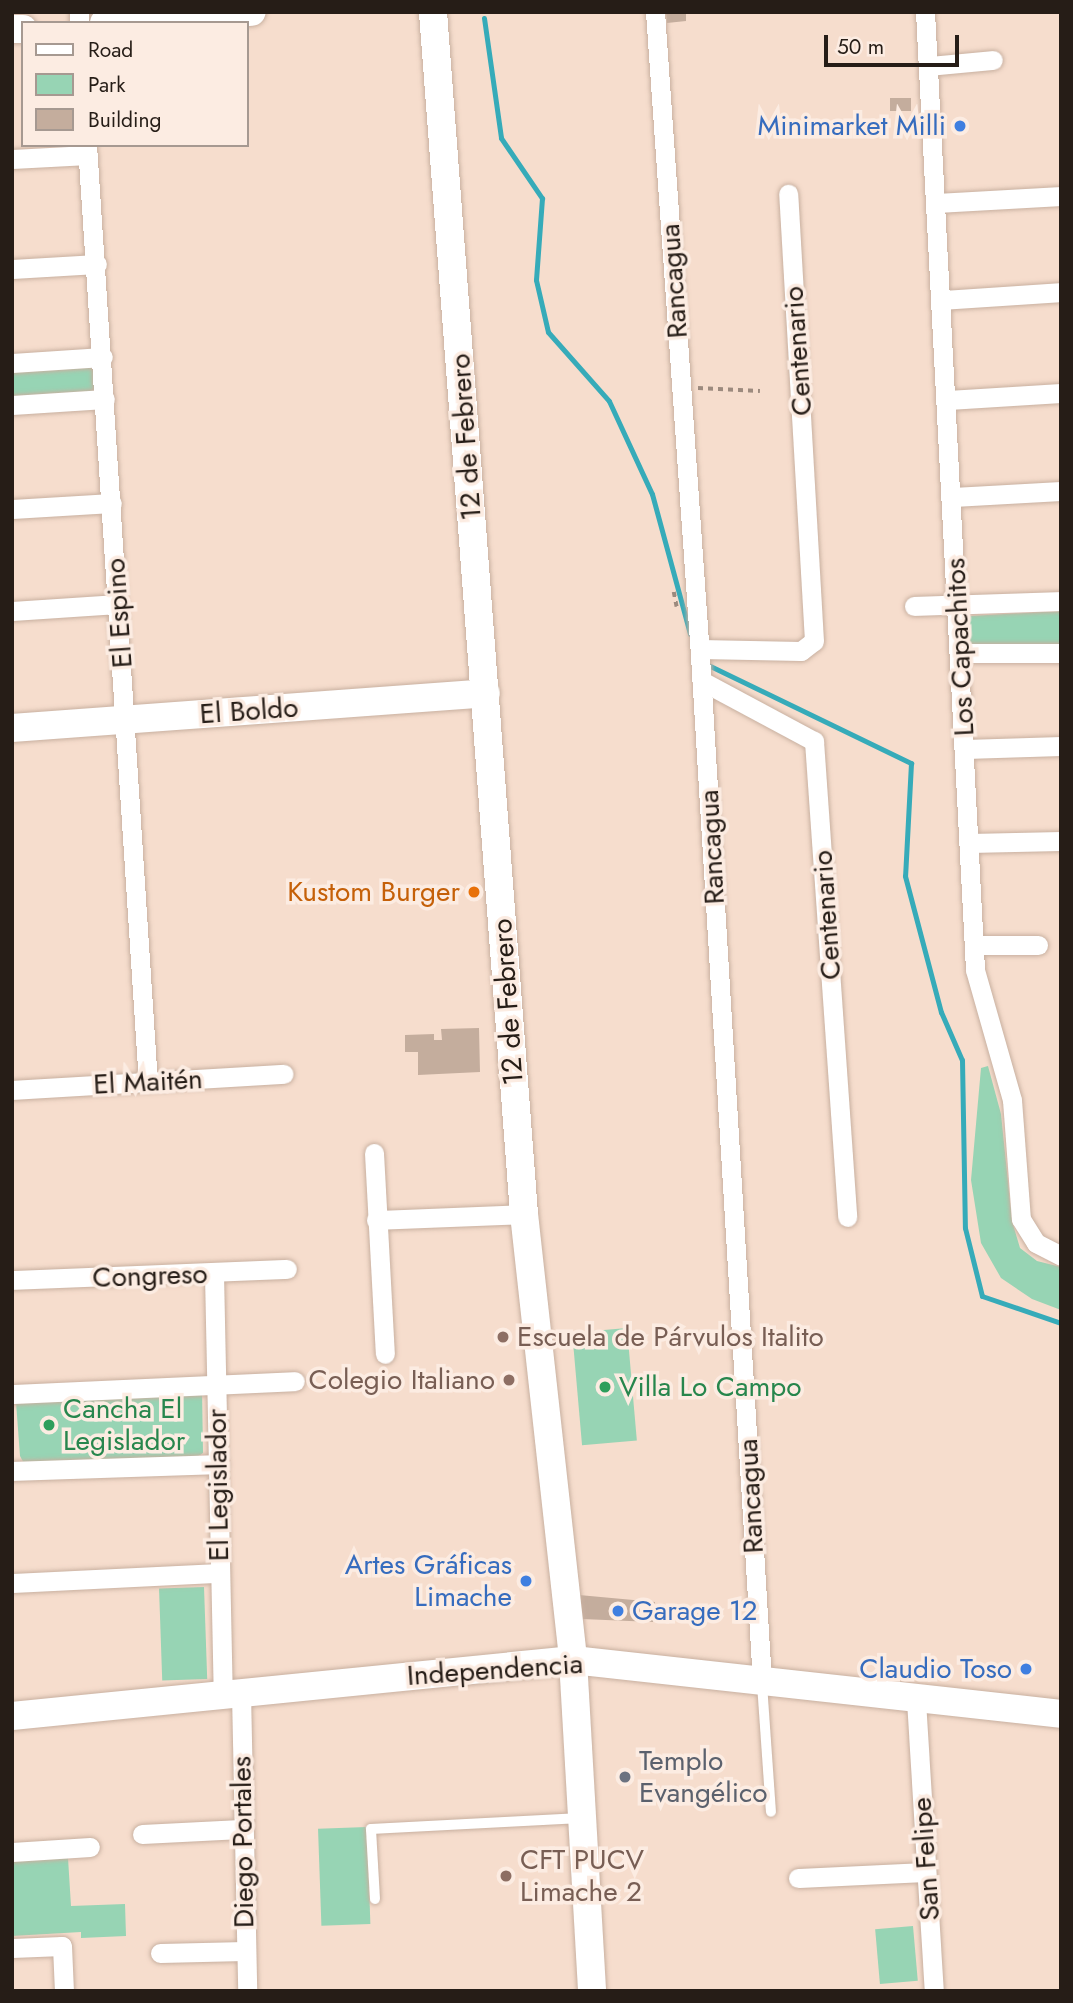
<!DOCTYPE html>
<html>
<head>
<meta charset="utf-8">
<style>
  body { margin:0 }
  #map { position:relative; width:1073px; height:2003px; overflow:hidden; background:#f6ddcd; font-family:Jost,sans-serif }
  div>[style] { position:absolute }
  [style*='--x'] { left:calc(var(--x)*1px); top:calc(var(--y)*1px); width:calc(var(--w)*1px); rotate:calc(var(--a)*1deg) }
  .green>* { inset:0; background:#97d4b4; transform-origin:0 0 }
  .stream>* { height:5px; margin:-2.5px; padding:0 2.5px; transform-origin:2.5px; border-radius:2.5px; background:#36abb9 }
  .building>* { inset:0; background:#c4ad9d; transform-origin:0 0 }
  .path>* { height:3.5px; margin-top:-1.75px; transform-origin:0; background:repeating-linear-gradient(90deg,#9c8a7e 0 5px,transparent 0 10px) }
  .roads { filter:drop-shadow(0 0 2px #c8b0a0) drop-shadow(0 0 2px #c8b0a0) }
  .lane>* { height:10px; margin:-5px; padding:0 5px; transform-origin:5px; border-radius:5px; background:#fff }
  .street>* { height:19px; margin:-9.5px; padding:0 9.5px; transform-origin:9.5px; border-radius:9.5px; background:#fff }
  .secondary>* { height:28px; margin:-14px; padding:0 14px; transform-origin:14px; border-radius:14px; background:#fff }
  .dots>* { width:19px; height:19px; translate:-50% -50%; box-sizing:border-box; border:4px solid #fcece2; border-radius:50% }
  span { translate:-50% -50%; white-space:nowrap; text-align:center; line-height:1.15; -webkit-text-stroke:7px #fcece2; paint-order:stroke }
  .shop-label { font-size:28px; color:#366cbe }
  .right { translate:-100% -50%; text-align:right }
  .left { translate:0 -50%; text-align:left }
  .street-label { font-size:28px; color:#261d17 }
  .food-label { font-size:28px; color:#c56008 }
  .education-label { font-size:28px; color:#785e54 }
  .leisure-label { font-size:28px; color:#27864d }
  .worship-label { font-size:28px; color:#5b616d }
  .frame { position:absolute; inset:0; border:14px solid #261d17; pointer-events:none }
  .legend { position:absolute; left:21px; top:21px; width:228px; height:126px; box-sizing:border-box; background:#fcece2; border:2px solid #a69991; margin:0; padding:9px 12px; list-style:none; font-size:21px; color:#261d17 }
  .legend li { display:flex; align-items:center; gap:14px; height:35px }
  .legend b { width:35px; border:2px solid #a69991 }
  .scale { position:absolute; left:824px; top:35px; width:135px; height:32px; box-sizing:border-box; border:4px solid #261d17; border-top:0; padding-left:9px; font-size:21px; line-height:24px; white-space:nowrap; color:#261d17; -webkit-text-stroke:5px #fcece2; paint-order:stroke }
</style>
</head>
<body>
<div id="map">
  <div class="green">
    <div style="left:93px;top:365px;width:32px;height:81px;rotate:86deg"></div>
    <div style="clip-path:polygon(1061px 611px,1061px 650px,970px 646px,970px 616px)"></div>
    <div style="clip-path:polygon(988px 1066px,1001px 1114px,1012px 1221px,1020px 1248px,1037px 1261px,1061px 1267px,1061px 1310px,1032px 1299px,1001px 1278px,981px 1243px,971px 1180px,981px 1068px)"></div>
    <div style="left:627px;top:1328px;width:113px;height:55px;rotate:85deg"></div>
    <div style="clip-path:polygon(202px 1388px,203px 1453px,194px 1459px,26px 1467px,20px 1456px,16px 1402px)"></div>
    <div style="left:204px;top:1587px;width:92px;height:45px;rotate:88deg"></div>
    <div style="left:367px;top:1827px;width:97px;height:49px;rotate:88deg"></div>
    <div style="clip-path:polygon(68px 1858px,71px 1906px,125px 1904px,126px 1936px,81px 1938px,81px 1932px,12px 1936px,12px 1860px)"></div>
    <div style="left:913px;top:1926px;width:55px;height:38px;rotate:85deg"></div>
  </div>
  <div class="stream">
    <div style="--x:484;--y:18;--w:121;--a:81.9"></div>
    <div style="--x:501;--y:138;--w:73;--a:55.7"></div>
    <div style="--x:542;--y:198;--w:82;--a:94.2"></div>
    <div style="--x:536;--y:280;--w:53;--a:77"></div>
    <div style="--x:548;--y:332;--w:92;--a:48.5"></div>
    <div style="--x:609;--y:401;--w:102;--a:65.2"></div>
    <div style="--x:652;--y:494;--w:145;--a:74.8"></div>
    <div style="--x:706;--y:664;--w:228;--a:25.8"></div>
    <div style="--x:911;--y:763;--w:113;--a:93"></div>
    <div style="--x:905;--y:876;--w:141;--a:75.2"></div>
    <div style="--x:941;--y:1012;--w:52;--a:66.4"></div>
    <div style="--x:962;--y:1060;--w:168;--a:89"></div>
    <div style="--x:965;--y:1228;--w:70;--a:76"></div>
    <div style="--x:982;--y:1296;--w:83;--a:18.9"></div>
  </div>
  <div class="building">
    <div style="clip-path:polygon(666px 12px,686px 12px,686px 21px,667px 23px)"></div>
    <div style="left:890px;top:98px;width:21px;height:13px"></div>
    <div style="clip-path:polygon(479px 1028px,480px 1072px,418px 1075px,418px 1052px,405px 1052px,405px 1035px,434px 1034px,434px 1040px,442px 1040px,441px 1029px)"></div>
    <div style="clip-path:polygon(579px 1595px,655px 1602px,653px 1622px,582px 1619px)"></div>
  </div>
  <div class="path">
    <div style="--x:698;--y:388;--w:62;--a:2.8"></div>
    <div style="--x:674;--y:592;--w:15;--a:79"></div>
  </div>
  <div class="roads">
    <div class="lane">
      <div style="--x:762;--y:1684;--w:128;--a:86"></div>
      <div style="--x:375;--y:1899;--w:70;--a:-93.3"></div>
      <div style="--x:371;--y:1829;--w:210;--a:-3"></div>
    </div>
    <div class="street">
      <div style="--x:79;--y:12;--w:11;--a:90"></div>
      <div style="--x:655;--y:12;--w:646;--a:86"></div>
      <div style="--x:700;--y:656;--w:1027;--a:86.54"></div>
      <div style="--x:925;--y:12;--w:959;--a:87.01"></div>
      <div style="--x:975;--y:970;--w:135;--a:74.1"></div>
      <div style="--x:1012;--y:1100;--w:119;--a:85.7"></div>
      <div style="--x:1021;--y:1219;--w:28;--a:58"></div>
      <div style="--x:1036;--y:1243;--w:28;--a:27"></div>
      <div style="--x:929;--y:66;--w:64;--a:-5.4"></div>
      <div style="--x:87;--y:145;--w:939;--a:86.28"></div>
      <div style="--x:12;--y:159;--w:76;--a:-3"></div>
      <div style="--x:937;--y:203;--w:124;--a:-3.2"></div>
      <div style="--x:12;--y:269;--w:85;--a:-3.4"></div>
      <div style="--x:942;--y:300;--w:119;--a:-3.8"></div>
      <div style="--x:12;--y:363;--w:91;--a:-3.8"></div>
      <div style="--x:948;--y:400;--w:113;--a:-3.5"></div>
      <div style="--x:12;--y:405;--w:93;--a:-3.7"></div>
      <div style="--x:953;--y:497;--w:108;--a:-3.2"></div>
      <div style="--x:12;--y:509;--w:100;--a:-3.4"></div>
      <div style="--x:914;--y:606;--w:147;--a:-1.9"></div>
      <div style="--x:12;--y:611;--w:106;--a:-3.8"></div>
      <div style="--x:700;--y:649;--w:101;--a:1.1"></div>
      <div style="--x:801;--y:651;--w:16;--a:-38"></div>
      <div style="--x:814;--y:641;--w:448;--a:-93.3"></div>
      <div style="--x:960;--y:653;--w:101;--a:0"></div>
      <div style="--x:702;--y:681;--w:127;--a:28.2"></div>
      <div style="--x:814;--y:741;--w:477;--a:86"></div>
      <div style="--x:965;--y:749;--w:96;--a:-1.8"></div>
      <div style="--x:969;--y:843;--w:92;--a:-1.2"></div>
      <div style="--x:975;--y:945;--w:63;--a:0"></div>
      <div style="--x:12;--y:1090;--w:272;--a:-3.4"></div>
      <div style="--x:374;--y:1153;--w:201;--a:86.9"></div>
      <div style="--x:376;--y:1220;--w:148;--a:-2.3"></div>
      <div style="--x:214;--y:1274;--w:421;--a:88.8"></div>
      <div style="--x:12;--y:1280;--w:275;--a:-2.3"></div>
      <div style="--x:12;--y:1394;--w:283;--a:-2.6"></div>
      <div style="--x:12;--y:1471;--w:207;--a:-1.9"></div>
      <div style="--x:12;--y:1583;--w:208;--a:-2.8"></div>
      <div style="--x:241;--y:1693;--w:298;--a:88.8"></div>
      <div style="--x:916;--y:1700;--w:292;--a:86.5"></div>
      <div style="--x:142;--y:1834;--w:99;--a:-2.9"></div>
      <div style="--x:12;--y:1852;--w:78;--a:-3.7"></div>
      <div style="--x:798;--y:1878;--w:128;--a:-2.7"></div>
      <div style="--x:12;--y:1948;--w:50;--a:-2.3"></div>
      <div style="--x:62;--y:1946;--w:45;--a:87.5"></div>
      <div style="--x:160;--y:1953;--w:85;--a:-1.3"></div>
    </div>
    <div class="secondary">
      <div style="--x:433;--y:12;--w:1205;--a:85.67"></div>
      <div style="--x:524;--y:1214;--w:449;--a:83.7"></div>
      <div style="--x:573;--y:1660;--w:332;--a:86.7"></div>
      <div style="--x:104;--y:23;--w:148;--a:-4.3"></div>
      <div style="--x:12;--y:29;--w:11;--a:0"></div>
      <div style="--x:12;--y:728;--w:475;--a:-4.2"></div>
      <div style="--x:12;--y:1716;--w:564;--a:-5.7"></div>
      <div style="--x:573;--y:1660;--w:491;--a:6.3"></div>
    </div>
  </div>
  <div class="dots">
    <div style="left:960px;top:126px;background:#3f7fe0"></div>
    <div style="left:474px;top:892px;background:#e8710a"></div>
    <div style="left:503px;top:1337px;background:#8d6e63"></div>
    <div style="left:509px;top:1380px;background:#8d6e63"></div>
    <div style="left:605px;top:1387px;background:#2e9e5b"></div>
    <div style="left:49px;top:1425px;background:#2e9e5b"></div>
    <div style="left:526px;top:1581px;background:#3f7fe0"></div>
    <div style="left:618px;top:1611px;background:#3f7fe0"></div>
    <div style="left:1026px;top:1669px;background:#3f7fe0"></div>
    <div style="left:625px;top:1777px;background:#6b7280"></div>
    <div style="left:506px;top:1876px;background:#8d6e63"></div>
  </div>
  <div class="shop-label">
    <span class="right" style="left:946px;top:126px">Minimarket Milli</span>
    <span class="right" style="left:512px;top:1581px">Artes Gráficas<br>Limache</span>
    <span class="left" style="left:632px;top:1611px">Garage 12</span>
    <span class="right" style="left:1012px;top:1669px">Claudio Toso</span>
  </div>
  <div class="street-label">
    <span style="left:674px;top:281px;rotate:-94deg">Rancagua</span>
    <span style="left:798px;top:351px;rotate:-94deg">Centenario</span>
    <span style="left:466px;top:437px;rotate:-94deg">12 de Febrero</span>
    <span style="left:119px;top:613px;rotate:-94deg">El Espino</span>
    <span style="left:960px;top:647px;rotate:-93deg">Los Capachitos</span>
    <span style="left:249px;top:711px;rotate:-4deg">El Boldo</span>
    <span style="left:712px;top:847px;rotate:-93deg">Rancagua</span>
    <span style="left:827px;top:915px;rotate:-94deg">Centenario</span>
    <span style="left:508px;top:1002px;rotate:-94deg">12 de Febrero</span>
    <span style="left:148px;top:1082px;rotate:-3deg">El Maitén</span>
    <span style="left:150px;top:1276px;rotate:-2deg">Congreso</span>
    <span style="left:218px;top:1485px;rotate:-91deg">El Legislador</span>
    <span style="left:751px;top:1496px;rotate:-93deg">Rancagua</span>
    <span style="left:495px;top:1670px;rotate:-4deg">Independencia</span>
    <span style="left:243px;top:1842px;rotate:-91deg">Diego Portales</span>
    <span style="left:926px;top:1859px;rotate:-94deg">San Felipe</span>
  </div>
  <div class="food-label">
    <span class="right" style="left:460px;top:892px">Kustom Burger</span>
  </div>
  <div class="education-label">
    <span class="left" style="left:517px;top:1337px">Escuela de Párvulos Italito</span>
    <span class="right" style="left:495px;top:1380px">Colegio Italiano</span>
    <span class="left" style="left:520px;top:1876px">CFT PUCV<br>Limache 2</span>
  </div>
  <div class="leisure-label">
    <span class="left" style="left:619px;top:1387px">Villa Lo Campo</span>
    <span class="left" style="left:63px;top:1425px">Cancha El<br>Legislador</span>
  </div>
  <div class="worship-label">
    <span class="left" style="left:639px;top:1777px">Templo<br>Evangélico</span>
  </div>
  <div class="frame"></div>
  <ul class="legend">
  <li><b style="height:9px;background:#fff"></b>Road</li>
  <li><b style="height:19px;background:#97d4b4"></b>Park</li>
  <li><b style="height:19px;background:#c4ad9d"></b>Building</li>
  </ul>
  <div class="scale">50 m</div>
</div>
</body>
</html>
